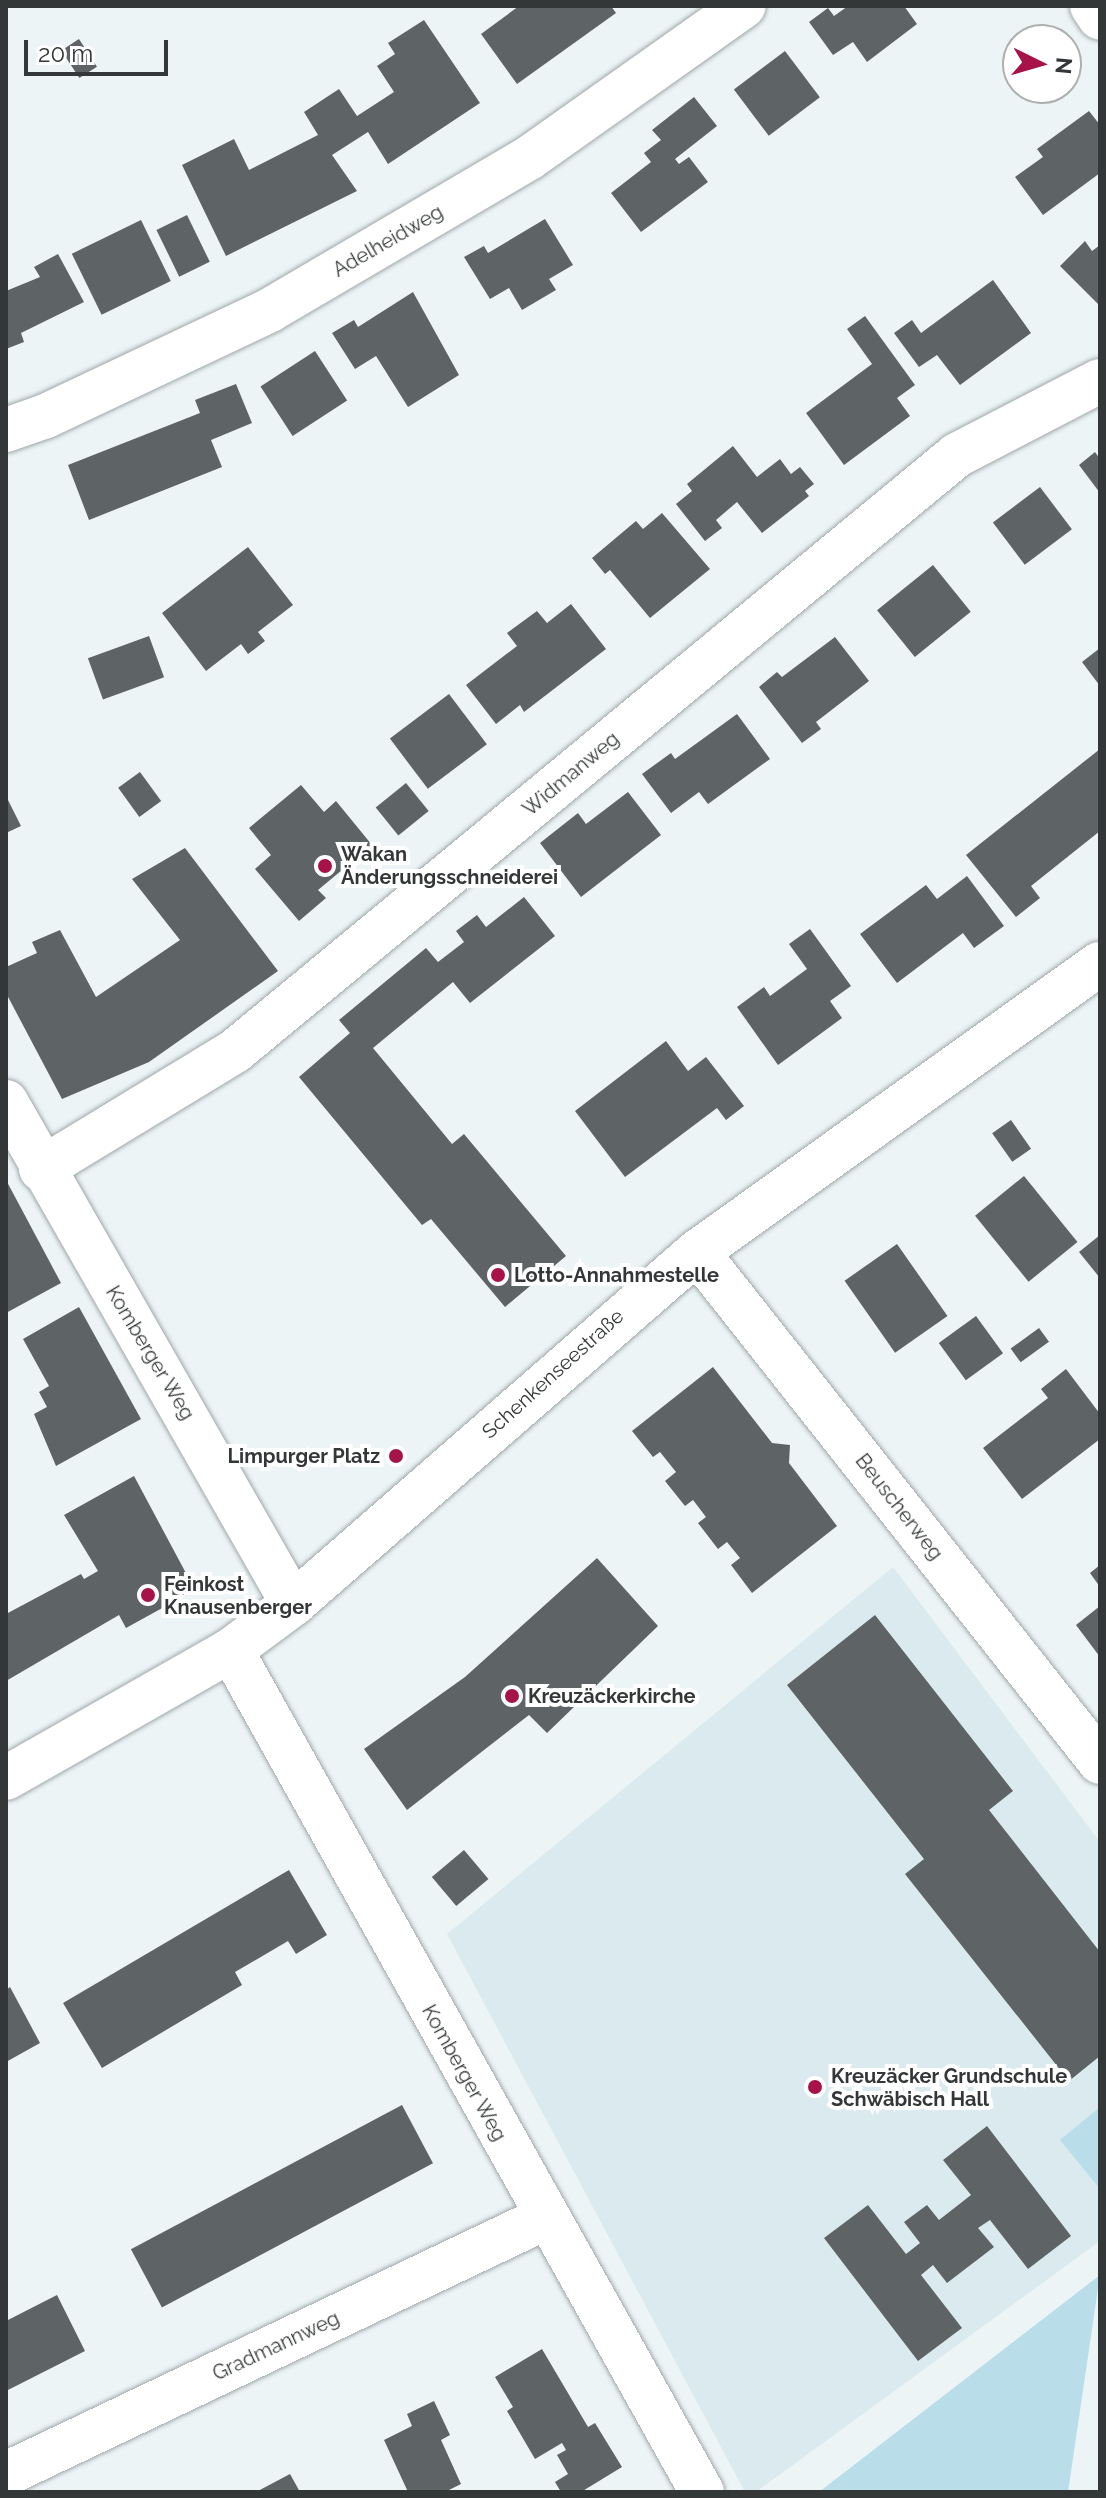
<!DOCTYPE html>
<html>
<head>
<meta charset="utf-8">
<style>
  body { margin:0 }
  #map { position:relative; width:1106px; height:2498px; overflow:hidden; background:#ecf4f6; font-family:Raleway,sans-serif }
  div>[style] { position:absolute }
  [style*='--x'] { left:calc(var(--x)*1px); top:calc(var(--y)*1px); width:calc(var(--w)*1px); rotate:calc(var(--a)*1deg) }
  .built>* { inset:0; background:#daeaef }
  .green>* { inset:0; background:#b9dee9 }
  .building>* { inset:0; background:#5e6466; transform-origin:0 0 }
  .roads { filter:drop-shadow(0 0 2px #a0a7a9) drop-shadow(0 0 2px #a0a7a9) }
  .street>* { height:44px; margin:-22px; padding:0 22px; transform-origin:22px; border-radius:22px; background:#fff }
  .dots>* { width:22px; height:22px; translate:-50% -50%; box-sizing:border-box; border:4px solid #fff; border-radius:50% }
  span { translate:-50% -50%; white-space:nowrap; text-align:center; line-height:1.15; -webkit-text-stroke:8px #fff; paint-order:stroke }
  .street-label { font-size:20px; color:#343738 }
  .poi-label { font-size:20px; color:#343738; font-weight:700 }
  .left { translate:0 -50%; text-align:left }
  .right { translate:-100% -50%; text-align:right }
  .frame { position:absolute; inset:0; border:8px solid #343738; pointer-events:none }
  .north { position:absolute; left:1002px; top:24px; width:80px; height:80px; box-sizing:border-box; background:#fff; border:2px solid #aeafaf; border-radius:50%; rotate:95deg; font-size:22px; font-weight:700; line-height:32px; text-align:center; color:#343738 }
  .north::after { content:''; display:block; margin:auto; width:28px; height:36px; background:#a71349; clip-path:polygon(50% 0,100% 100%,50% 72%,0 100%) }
  .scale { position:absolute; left:24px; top:40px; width:144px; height:36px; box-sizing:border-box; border:4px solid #343738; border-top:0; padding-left:10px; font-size:24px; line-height:28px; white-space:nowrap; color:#343738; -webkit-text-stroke:6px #fff; paint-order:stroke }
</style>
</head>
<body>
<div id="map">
  <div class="built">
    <div style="clip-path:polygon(893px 1567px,1100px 1842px,1100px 2241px,756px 2492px,745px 2492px,447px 1934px)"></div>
  </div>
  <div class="green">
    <div style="clip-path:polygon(1100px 2107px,1100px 2189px,1060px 2140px)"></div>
    <div style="clip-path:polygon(1100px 2275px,1068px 2492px,819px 2492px)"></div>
  </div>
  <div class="building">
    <div style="clip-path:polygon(519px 6px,611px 6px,616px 13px,517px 84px,481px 34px)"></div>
    <div style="clip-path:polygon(848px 6px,904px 6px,917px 24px,867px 62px,853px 42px,833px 55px,809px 22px,828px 8px,834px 16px)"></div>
    <div style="clip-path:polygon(424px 20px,480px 103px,388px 164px,368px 132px,332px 155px,357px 191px,226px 256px,182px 165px,234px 139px,249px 170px,318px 135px,304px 112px,339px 89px,357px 116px,394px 92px,377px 66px,395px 54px,388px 43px)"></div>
    <div style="left:79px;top:39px;width:33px;height:21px;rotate:57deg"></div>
    <div style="left:785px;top:51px;width:58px;height:64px;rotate:53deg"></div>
    <div style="clip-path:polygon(694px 97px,717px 126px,675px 159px,679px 164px,689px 157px,708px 182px,641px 232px,611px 193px,651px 162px,644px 153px,661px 140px,652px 130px)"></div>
    <div style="clip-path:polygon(1089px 111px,1100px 125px,1100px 173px,1043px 215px,1015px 177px,1043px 157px,1037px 149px)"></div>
    <div style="left:187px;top:215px;width:52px;height:34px;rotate:64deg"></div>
    <div style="clip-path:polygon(545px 219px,573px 265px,549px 279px,556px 290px,522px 310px,509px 288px,490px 299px,464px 257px,484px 246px,488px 253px)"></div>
    <div style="left:141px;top:220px;width:68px;height:77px;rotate:64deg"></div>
    <div style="clip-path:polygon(1085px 241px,1092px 251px,1100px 245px,1100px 306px,1060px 266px)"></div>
    <div style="clip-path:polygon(58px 254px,84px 302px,21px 333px,24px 342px,6px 349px,6px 291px,40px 277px,34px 267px)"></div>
    <div style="clip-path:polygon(993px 280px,1031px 333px,960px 385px,937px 355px,919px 367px,894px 333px,912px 320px,921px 333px)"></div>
    <div style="clip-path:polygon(413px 292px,459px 375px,408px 407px,376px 356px,355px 369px,332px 333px,354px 320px,358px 327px)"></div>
    <div style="clip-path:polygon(865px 316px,915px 385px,897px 398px,910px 416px,844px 465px,806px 413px,872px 364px,847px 329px)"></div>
    <div style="left:315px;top:351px;width:59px;height:65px;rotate:57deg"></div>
    <div style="clip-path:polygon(236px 384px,252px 423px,211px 440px,222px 467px,89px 520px,68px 465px,200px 413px,195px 400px)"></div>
    <div style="clip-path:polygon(733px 446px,757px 477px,780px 459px,791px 474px,800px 467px,814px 484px,805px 491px,809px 496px,762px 533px,737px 502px,716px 520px,722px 528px,705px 541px,676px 504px,692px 491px,687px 484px)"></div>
    <div style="clip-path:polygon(1095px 452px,1100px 459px,1100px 493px,1079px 465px)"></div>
    <div style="left:1040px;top:487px;width:53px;height:59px;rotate:53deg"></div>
    <div style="clip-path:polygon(662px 513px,710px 569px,650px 618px,610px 570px,605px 574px,592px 558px,636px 521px,643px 529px)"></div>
    <div style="clip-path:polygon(248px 547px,293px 605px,258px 632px,265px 641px,248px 654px,241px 644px,206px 671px,162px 613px)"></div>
    <div style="left:933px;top:565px;width:60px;height:72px;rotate:51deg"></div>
    <div style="clip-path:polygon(571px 604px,606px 649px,524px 712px,520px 705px,496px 724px,466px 685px,517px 646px,507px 633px,537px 611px,547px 623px)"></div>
    <div style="left:149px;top:636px;width:44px;height:65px;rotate:70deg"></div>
    <div style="clip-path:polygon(835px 637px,869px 681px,816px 722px,821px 729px,802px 743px,759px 687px,777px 672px,782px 677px)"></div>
    <div style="clip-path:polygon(1100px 648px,1100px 686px,1082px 662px)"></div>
    <div style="left:449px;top:694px;width:63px;height:74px;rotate:53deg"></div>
    <div style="clip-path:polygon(737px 714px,770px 759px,708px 804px,699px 792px,671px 813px,642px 774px,671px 753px,675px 759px)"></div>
    <div style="clip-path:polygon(1100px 749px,1100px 831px,1031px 886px,1040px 898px,1016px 917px,966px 855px)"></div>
    <div style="left:140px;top:772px;width:36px;height:27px;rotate:54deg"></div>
    <div style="left:406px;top:783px;width:36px;height:39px;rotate:51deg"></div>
    <div style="clip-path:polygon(301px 785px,324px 812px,336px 801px,372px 845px,318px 890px,326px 898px,299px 921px,255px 869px,271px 855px,249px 828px)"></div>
    <div style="clip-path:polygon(628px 792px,661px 835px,581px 897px,540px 843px,578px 813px,586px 824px)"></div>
    <div style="clip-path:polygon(6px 796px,21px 826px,6px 833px)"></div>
    <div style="clip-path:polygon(185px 848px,278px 971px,149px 1062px,62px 1099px,6px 993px,6px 967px,37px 953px,32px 942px,60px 930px,96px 997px,180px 940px,132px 879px)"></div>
    <div style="clip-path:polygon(967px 876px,1004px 926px,974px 948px,963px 933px,897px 983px,860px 934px,926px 885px,937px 899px)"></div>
    <div style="clip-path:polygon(524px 897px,555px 936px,470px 1003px,453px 982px,373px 1048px,452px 1144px,464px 1134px,566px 1256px,505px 1307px,431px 1219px,422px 1225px,299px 1077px,350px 1033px,339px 1020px,426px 948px,438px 962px,464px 942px,456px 931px,477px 915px,486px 927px)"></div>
    <div style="clip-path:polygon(810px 929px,851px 986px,830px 1001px,842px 1018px,778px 1065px,737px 1007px,764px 987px,770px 996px,807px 969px,789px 944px)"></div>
    <div style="clip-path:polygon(666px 1041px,688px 1071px,706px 1057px,744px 1106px,726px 1120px,717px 1108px,625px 1177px,575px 1111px)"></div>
    <div style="left:1011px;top:1120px;width:35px;height:23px;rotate:55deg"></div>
    <div style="left:1024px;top:1176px;width:85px;height:63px;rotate:51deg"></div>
    <div style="clip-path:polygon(6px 1180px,61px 1283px,6px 1313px)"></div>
    <div style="clip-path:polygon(1100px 1235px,1100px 1278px,1079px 1252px)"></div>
    <div style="left:897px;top:1244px;width:88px;height:64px;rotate:55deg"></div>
    <div style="clip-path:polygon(79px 1307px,141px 1419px,56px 1466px,34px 1414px,47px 1407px,39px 1392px,49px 1386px,23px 1339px)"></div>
    <div style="left:976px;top:1316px;width:46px;height:46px;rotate:54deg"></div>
    <div style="left:1039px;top:1328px;width:17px;height:35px;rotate:54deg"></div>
    <div style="clip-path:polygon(713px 1367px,772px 1443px,790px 1445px,789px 1463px,837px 1526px,752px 1593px,731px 1565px,740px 1558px,727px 1542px,718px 1549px,698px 1523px,706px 1517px,693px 1500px,685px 1506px,665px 1481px,676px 1472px,660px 1452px,653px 1457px,632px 1431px)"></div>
    <div style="clip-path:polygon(1066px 1369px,1100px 1414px,1100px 1439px,1022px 1499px,983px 1448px,1048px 1398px,1041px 1389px)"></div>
    <div style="clip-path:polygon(134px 1476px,195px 1590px,126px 1628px,119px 1615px,6px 1681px,6px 1614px,81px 1574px,84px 1579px,98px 1571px,64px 1515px)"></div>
    <div style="clip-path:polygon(597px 1558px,658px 1626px,547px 1733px,529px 1715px,407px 1810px,364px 1749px,465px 1677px)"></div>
    <div style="clip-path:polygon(1100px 1565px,1100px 1587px,1090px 1573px)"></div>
    <div style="clip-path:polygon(1100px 1606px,1100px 1657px,1076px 1625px)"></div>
    <div style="clip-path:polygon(875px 1615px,1013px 1791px,989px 1810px,1100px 1952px,1100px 2056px,1069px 2081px,905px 1874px,924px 1859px,787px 1685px)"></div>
    <div style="left:464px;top:1850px;width:38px;height:42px;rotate:50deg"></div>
    <div style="clip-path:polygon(289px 1870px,327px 1935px,296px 1954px,288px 1941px,235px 1972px,242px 1985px,102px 2068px,63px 2003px)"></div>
    <div style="clip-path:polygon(10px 1987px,40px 2043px,6px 2062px,6px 1990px)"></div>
    <div style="left:402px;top:2105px;width:66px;height:307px;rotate:62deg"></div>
    <div style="clip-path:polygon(987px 2126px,1071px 2236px,1028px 2269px,990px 2220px,978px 2228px,994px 2247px,947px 2283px,933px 2265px,921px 2275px,962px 2328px,918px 2361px,824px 2238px,868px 2205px,906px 2254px,920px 2243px,904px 2222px,927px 2205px,939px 2220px,971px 2195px,943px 2160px)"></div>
    <div style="clip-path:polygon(57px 2295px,85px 2351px,6px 2391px,6px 2321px)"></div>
    <div style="clip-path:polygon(542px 2349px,588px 2427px,595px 2423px,622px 2467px,581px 2492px,561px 2492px,555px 2482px,568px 2474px,557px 2455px,566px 2450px,562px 2443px,535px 2459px,507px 2411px,513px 2407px,495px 2377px)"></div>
    <div style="clip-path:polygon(434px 2401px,450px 2435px,441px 2440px,461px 2484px,445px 2492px,408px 2492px,384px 2440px,412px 2426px,407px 2414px)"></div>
    <div style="clip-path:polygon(290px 2474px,300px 2492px,256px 2492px)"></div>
  </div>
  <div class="roads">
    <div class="street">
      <div style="--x:1092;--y:6;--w:14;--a:56"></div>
      <div style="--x:6;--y:430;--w:42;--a:-19.3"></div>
      <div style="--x:46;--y:416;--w:248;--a:-25.3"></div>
      <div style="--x:270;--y:310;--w:300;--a:-30.4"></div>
      <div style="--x:529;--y:158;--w:263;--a:-35.3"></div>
      <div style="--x:6;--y:1102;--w:578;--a:60.24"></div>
      <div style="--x:41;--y:1169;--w:227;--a:-31.3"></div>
      <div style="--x:235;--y:1051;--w:936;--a:-39.54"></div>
      <div style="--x:957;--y:455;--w:161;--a:-27.4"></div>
      <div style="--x:697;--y:1252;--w:650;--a:51.68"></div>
      <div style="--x:231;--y:1650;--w:965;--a:60.78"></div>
      <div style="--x:6;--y:1778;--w:259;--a:-29.6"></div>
      <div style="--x:231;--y:1650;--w:77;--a:-36.6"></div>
      <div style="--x:293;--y:1604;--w:536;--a:-41.07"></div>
      <div style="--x:697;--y:1252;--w:495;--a:-35.6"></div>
      <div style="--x:6;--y:2474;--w:597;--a:-25.41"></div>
    </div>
  </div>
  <div class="dots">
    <div style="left:325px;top:866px;background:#a71349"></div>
    <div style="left:498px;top:1275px;background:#a71349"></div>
    <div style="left:396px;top:1456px;background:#a71349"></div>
    <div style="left:148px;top:1595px;background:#a71349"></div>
    <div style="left:512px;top:1696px;background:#a71349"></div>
    <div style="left:815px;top:2087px;background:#a71349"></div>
  </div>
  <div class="street-label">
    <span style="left:388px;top:241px;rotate:-30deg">Adelheidweg</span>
    <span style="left:571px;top:774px;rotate:-40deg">Widmanweg</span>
    <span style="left:150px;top:1353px;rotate:59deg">Komberger Weg</span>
    <span style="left:553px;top:1374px;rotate:-42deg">Schenkenseestraße</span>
    <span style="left:899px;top:1507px;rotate:52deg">Beuscherweg</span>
    <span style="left:464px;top:2073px;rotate:61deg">Komberger Weg</span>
    <span style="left:276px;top:2346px;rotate:-25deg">Gradmannweg</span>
  </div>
  <div class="poi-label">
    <span class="left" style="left:341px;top:866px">Wakan<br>Änderungsschneiderei</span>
    <span class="left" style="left:514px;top:1275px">Lotto-Annahmestelle</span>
    <span class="right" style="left:380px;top:1456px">Limpurger Platz</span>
    <span class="left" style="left:164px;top:1596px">Feinkost<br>Knausenberger</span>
    <span class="left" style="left:528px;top:1696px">Kreuzäckerkirche</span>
    <span class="left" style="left:831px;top:2088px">Kreuzäcker Grundschule<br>Schwäbisch Hall</span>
  </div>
  <div class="frame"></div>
  <div class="north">N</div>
  <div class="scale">20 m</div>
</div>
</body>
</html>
